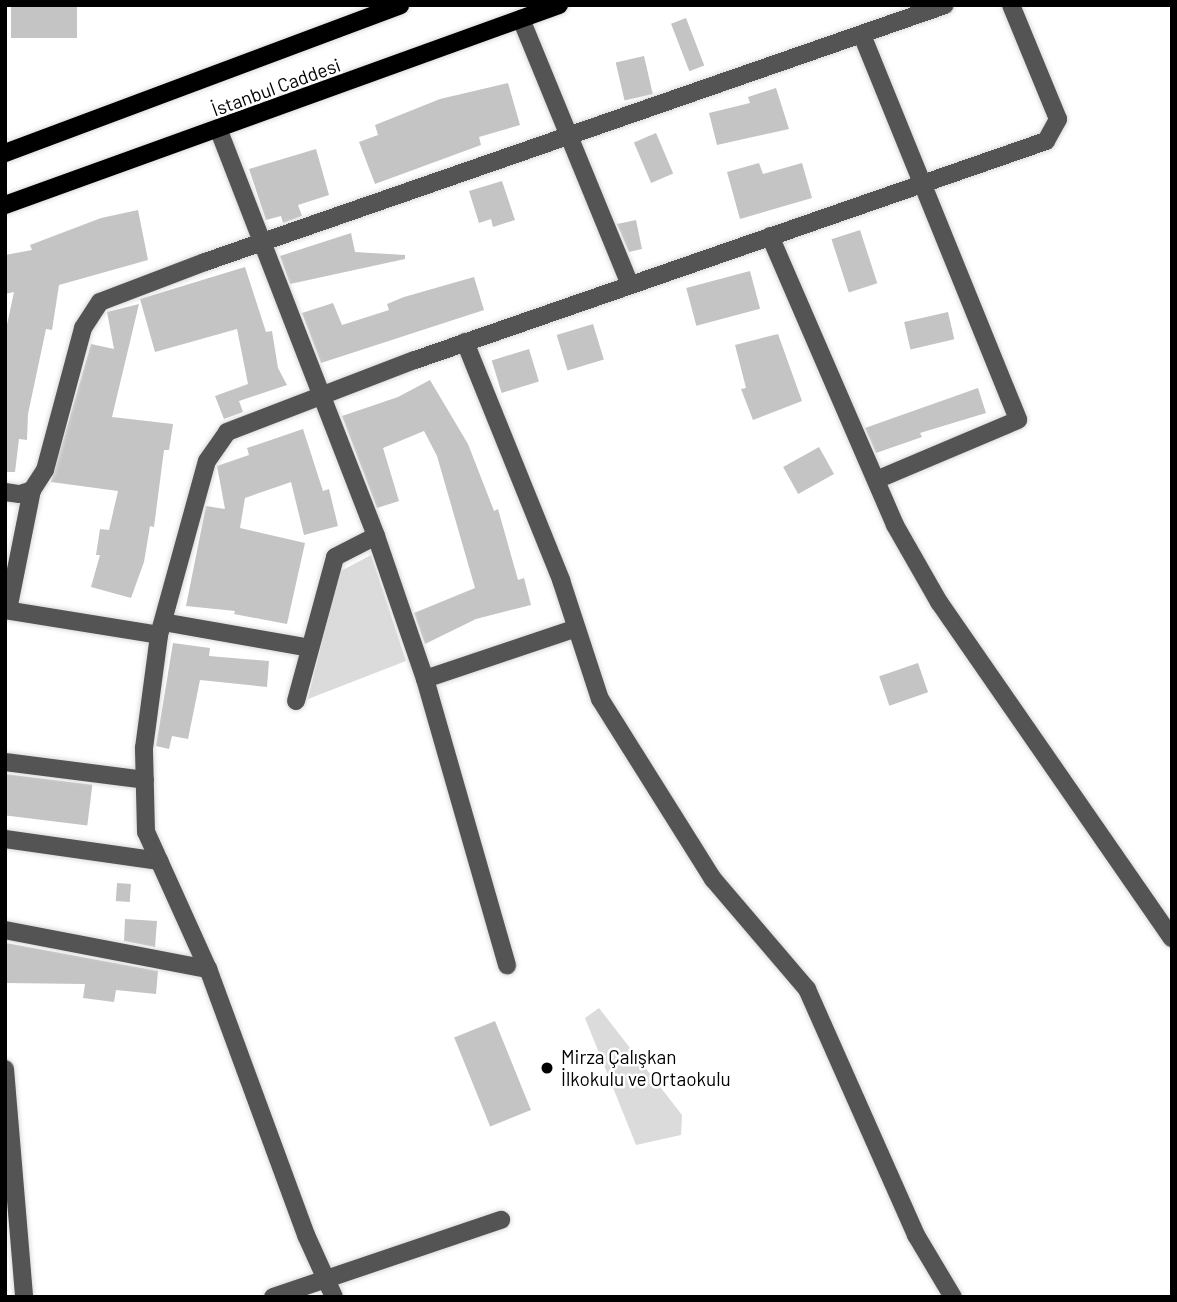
<!DOCTYPE html>
<html>
<head>
<meta charset="utf-8">
<style>
  body { margin:0 }
  #map { position:relative; width:1177px; height:1302px; overflow:hidden; background:#fff; font-family:Barlow,sans-serif }
  div>[style] { position:absolute }
  [style*='--x'] { left:calc(var(--x)*1px); top:calc(var(--y)*1px); width:calc(var(--w)*1px); rotate:calc(var(--a)*1deg) }
  .green>* { inset:0; background:#dbdbdb }
  .building>* { inset:0; background:#c4c4c4; transform-origin:0 0 }
  .roads { filter:drop-shadow(0 0 2px #dbdbdb) drop-shadow(0 0 2px #dbdbdb) }
  .minor>* { height:18px; margin:-9px; padding:0 9px; transform-origin:9px; border-radius:9px; background:#545454 }
  .major>* { height:18px; margin:-9px; padding:0 9px; transform-origin:9px; border-radius:9px; background:#000 }
  .dots>* { width:19px; height:19px; translate:-50% -50%; box-sizing:border-box; border:4px solid #fff; border-radius:50% }
  span { translate:-50% -50%; white-space:nowrap; text-align:center; line-height:1.15; -webkit-text-stroke:5px #fff; paint-order:stroke }
  .street-label { font-size:19px; color:#000 }
  .poi-label { font-size:19px; color:#000 }
  .left { translate:0 -50%; text-align:left }
  .frame { position:absolute; inset:0; border:7px solid #000; pointer-events:none }
</style>
</head>
<body>
<div id="map">
  <div class="green">
    <div style="clip-path:polygon(371px 555px,406px 661px,308px 699px,339px 572px)"></div>
    <div style="clip-path:polygon(599px 1008px,682px 1115px,681px 1135px,636px 1145px,585px 1018px)"></div>
  </div>
  <div class="building">
    <div style="left:11px;top:5px;width:66px;height:33px"></div>
    <div style="left:686px;top:18px;width:51px;height:16px;rotate:69deg"></div>
    <div style="left:644px;top:56px;width:39px;height:29px;rotate:77deg"></div>
    <div style="clip-path:polygon(508px 83px,520px 125px,479px 137px,481px 145px,375px 184px,359px 142px,378px 135px,375px 125px,440px 99px)"></div>
    <div style="clip-path:polygon(776px 88px,789px 129px,717px 145px,709px 113px,750px 103px,748px 97px)"></div>
    <div style="left:656px;top:133px;width:44px;height:24px;rotate:67deg"></div>
    <div style="clip-path:polygon(316px 149px,329px 195px,298px 205px,302px 216px,283px 223px,281px 216px,266px 220px,249px 169px)"></div>
    <div style="clip-path:polygon(759px 163px,763px 174px,802px 163px,812px 198px,740px 219px,727px 172px)"></div>
    <div style="clip-path:polygon(502px 181px,515px 220px,493px 227px,491px 219px,479px 223px,469px 191px)"></div>
    <div style="clip-path:polygon(138px 210px,148px 260px,59px 285px,52px 330px,46px 329px,28px 414px,27px 440px,19px 439px,15px 472px,5px 472px,5px 334px,14px 292px,5px 294px,5px 255px,32px 250px,30px 245px,101px 218px)"></div>
    <div style="clip-path:polygon(636px 220px,642px 249px,629px 252px,617px 224px)"></div>
    <div style="left:860px;top:230px;width:56px;height:30px;rotate:72deg"></div>
    <div style="clip-path:polygon(351px 233px,355px 252px,405px 255px,405px 259px,290px 284px,280px 256px)"></div>
    <div style="clip-path:polygon(245px 267px,266px 332px,272px 331px,278px 368px,287px 385px,239px 401px,243px 412px,224px 419px,215px 396px,248px 384px,237px 329px,155px 352px,140px 299px)"></div>
    <div style="left:750px;top:271px;width:39px;height:66px;rotate:75deg"></div>
    <div style="clip-path:polygon(474px 277px,484px 310px,321px 363px,302px 313px,333px 303px,342px 325px,389px 310px,387px 304px,404px 297px)"></div>
    <div style="clip-path:polygon(139px 304px,112px 417px,173px 424px,169px 450px,164px 450px,154px 527px,150px 526px,144px 562px,131px 598px,91px 587px,100px 555px,96px 555px,100px 529px,109px 530px,118px 491px,51px 482px,91px 344px,114px 349px,107px 312px)"></div>
    <div style="left:948px;top:312px;width:28px;height:45px;rotate:77deg"></div>
    <div style="left:593px;top:324px;width:37px;height:38px;rotate:73deg"></div>
    <div style="clip-path:polygon(778px 334px,802px 401px,753px 420px,741px 389px,746px 388px,735px 345px)"></div>
    <div style="left:529px;top:349px;width:34px;height:39px;rotate:73deg"></div>
    <div style="clip-path:polygon(430px 380px,468px 444px,494px 511px,498px 509px,518px 580px,524px 578px,531px 605px,476px 619px,425px 644px,414px 613px,475px 588px,437px 456px,424px 431px,383px 448px,399px 501px,377px 508px,342px 416px,398px 397px)"></div>
    <div style="clip-path:polygon(978px 388px,986px 413px,920px 433px,922px 437px,876px 453px,865px 428px)"></div>
    <div style="clip-path:polygon(303px 429px,323px 491px,329px 489px,338px 526px,304px 535px,291px 482px,245px 498px,240px 528px,305px 543px,287px 624px,234px 614px,235px 611px,186px 606px,206px 506px,225px 509px,217px 466px,249px 455px,247px 448px)"></div>
    <div style="left:819px;top:447px;width:31px;height:41px;rotate:61deg"></div>
    <div style="clip-path:polygon(173px 643px,210px 648px,209px 656px,269px 661px,267px 687px,200px 680px,188px 739px,172px 736px,169px 749px,156px 746px)"></div>
    <div style="left:918px;top:663px;width:31px;height:41px;rotate:71deg"></div>
    <div style="left:5px;top:774px;width:88px;height:41px;rotate:7deg"></div>
    <div style="left:117px;top:883px;width:14px;height:18px;rotate:4deg"></div>
    <div style="clip-path:polygon(125px 919px,157px 921px,155px 947px,124px 941px)"></div>
    <div style="clip-path:polygon(6px 943px,158px 971px,156px 994px,116px 990px,114px 1002px,83px 998px,85px 984px,5px 983px)"></div>
    <div style="left:495px;top:1021px;width:96px;height:44px;rotate:68deg"></div>
  </div>
  <div class="roads">
    <div class="minor">
      <div style="--x:521;--y:19;--w:287;--a:67.7"></div>
      <div style="--x:862;--y:35;--w:415;--a:67.9"></div>
      <div style="--x:1018;--y:420;--w:154;--a:157.1"></div>
      <div style="--x:219;--y:131;--w:434;--a:68.8"></div>
      <div style="--x:376;--y:536;--w:151;--a:71.1"></div>
      <div style="--x:425;--y:679;--w:298;--a:74"></div>
      <div style="--x:770;--y:236;--w:315;--a:66.6"></div>
      <div style="--x:895;--y:525;--w:89;--a:60.3"></div>
      <div style="--x:939;--y:602;--w:409;--a:55.3"></div>
      <div style="--x:465;--y:342;--w:257;--a:68"></div>
      <div style="--x:561;--y:580;--w:125;--a:71.9"></div>
      <div style="--x:600;--y:699;--w:213;--a:57.9"></div>
      <div style="--x:713;--y:879;--w:145;--a:49.5"></div>
      <div style="--x:807;--y:989;--w:269;--a:66.1"></div>
      <div style="--x:916;--y:1235;--w:72;--a:59.2"></div>
      <div style="--x:5;--y:492;--w:15;--a:8"></div>
      <div style="--x:20;--y:494;--w:13;--a:-18"></div>
      <div style="--x:32;--y:490;--w:24;--a:-57"></div>
      <div style="--x:45;--y:470;--w:147;--a:-75"></div>
      <div style="--x:83;--y:328;--w:31;--a:-57"></div>
      <div style="--x:100;--y:302;--w:112;--a:-20.9"></div>
      <div style="--x:205;--y:262;--w:783;--a:-19.15"></div>
      <div style="--x:5;--y:610;--w:156;--a:9.2"></div>
      <div style="--x:8;--y:610;--w:122;--a:-78.7"></div>
      <div style="--x:163;--y:622;--w:149;--a:10"></div>
      <div style="--x:425;--y:679;--w:157;--a:-18.6"></div>
      <div style="--x:296;--y:701;--w:149;--a:-74.8"></div>
      <div style="--x:335;--y:557;--w:46;--a:-27.1"></div>
      <div style="--x:5;--y:762;--w:141;--a:7.3"></div>
      <div style="--x:5;--y:839;--w:156;--a:8.1"></div>
      <div style="--x:5;--y:930;--w:207;--a:10.9"></div>
      <div style="--x:5;--y:1069;--w:229;--a:85.2"></div>
      <div style="--x:273;--y:1297;--w:241;--a:-18.7"></div>
      <div style="--x:334;--y:1297;--w:68;--a:-114.3"></div>
      <div style="--x:306;--y:1235;--w:283;--a:-110.2"></div>
      <div style="--x:208;--y:969;--w:150;--a:-114.3"></div>
      <div style="--x:146;--y:832;--w:84;--a:-91.4"></div>
      <div style="--x:144;--y:748;--w:114;--a:-82.4"></div>
      <div style="--x:159;--y:635;--w:180;--a:-74.6"></div>
      <div style="--x:207;--y:461;--w:35;--a:-55"></div>
      <div style="--x:227;--y:432;--w:201;--a:-21"></div>
      <div style="--x:415;--y:360;--w:668;--a:-19.14"></div>
      <div style="--x:1046;--y:141;--w:25;--a:-61"></div>
      <div style="--x:1058;--y:119;--w:123;--a:-112.4"></div>
    </div>
    <div class="major">
      <div style="--x:5;--y:153;--w:422;--a:-20.5"></div>
      <div style="--x:5;--y:205;--w:589;--a:-19.85"></div>
    </div>
  </div>
  <div class="dots">
    <div style="left:547px;top:1068px;background:#000"></div>
  </div>
  <div class="street-label">
    <span style="left:276px;top:87px;rotate:-20deg">İstanbul Caddesi</span>
  </div>
  <div class="poi-label">
    <span class="left" style="left:561px;top:1068px">Mirza Çalışkan<br>İlkokulu ve Ortaokulu</span>
  </div>
  <div class="frame"></div>
</div>
</body>
</html>
